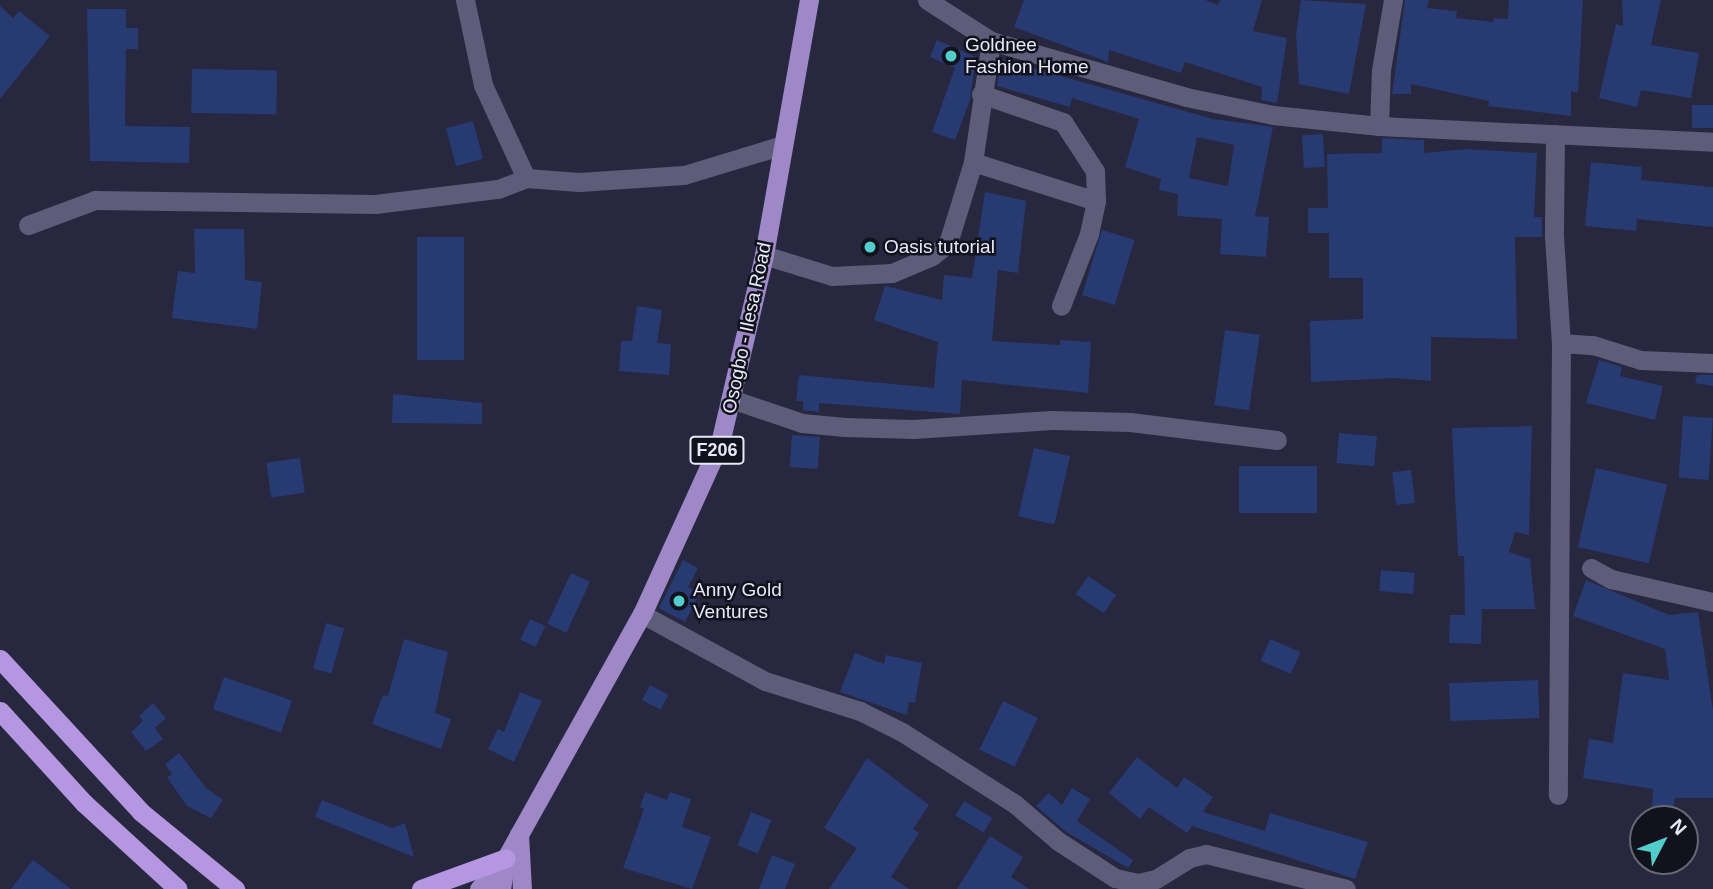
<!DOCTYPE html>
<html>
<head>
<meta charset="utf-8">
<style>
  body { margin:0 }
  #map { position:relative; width:1713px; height:889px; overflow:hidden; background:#282740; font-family:Arial,sans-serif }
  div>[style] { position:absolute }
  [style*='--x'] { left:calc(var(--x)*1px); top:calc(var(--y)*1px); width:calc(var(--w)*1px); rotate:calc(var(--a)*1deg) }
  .building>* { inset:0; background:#273a72; transform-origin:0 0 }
  .minor>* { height:19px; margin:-9.5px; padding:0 9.5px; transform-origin:9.5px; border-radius:9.5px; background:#5d5c79 }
  .primary>* { height:19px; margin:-9.5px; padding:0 9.5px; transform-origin:9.5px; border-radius:9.5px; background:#9e88c7 }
  .trunk>* { height:19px; margin:-9.5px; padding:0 9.5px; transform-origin:9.5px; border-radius:9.5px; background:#b496e1 }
  .dots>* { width:19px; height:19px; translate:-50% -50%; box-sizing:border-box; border:4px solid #12121d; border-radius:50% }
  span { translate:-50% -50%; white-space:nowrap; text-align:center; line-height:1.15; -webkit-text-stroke:5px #12121d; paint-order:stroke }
  .shield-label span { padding:2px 5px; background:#12121d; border:2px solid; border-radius:5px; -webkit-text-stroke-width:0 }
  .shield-label { font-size:18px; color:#e8e8f9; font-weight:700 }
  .poi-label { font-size:19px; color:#e8e8f9 }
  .left { translate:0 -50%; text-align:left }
  .street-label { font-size:19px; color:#e8e8f9 }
  .north { position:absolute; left:1629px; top:805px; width:70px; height:70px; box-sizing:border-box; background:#12121d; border:2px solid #686875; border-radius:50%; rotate:48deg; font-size:19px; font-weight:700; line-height:28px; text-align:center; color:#e8e8f9 }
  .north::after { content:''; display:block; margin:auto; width:24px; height:32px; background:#52cdcc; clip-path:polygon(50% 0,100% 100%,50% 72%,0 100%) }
</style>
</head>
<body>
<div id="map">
  <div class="building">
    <div style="clip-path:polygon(1024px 0,1205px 0,1218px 5px,1220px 0,1262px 0,1253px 31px,1287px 38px,1277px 103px,1261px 100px,1262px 87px,1185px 62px,1181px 73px,1109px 50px,1108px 62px,1014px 27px)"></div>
    <div style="clip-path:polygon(1301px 0,1366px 4px,1349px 94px,1299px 84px,1296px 35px)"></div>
    <div style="clip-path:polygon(1405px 0,1429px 0,1427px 8px,1457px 11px,1456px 18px,1493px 22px,1494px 18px,1508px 19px,1509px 0,1583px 0,1578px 93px,1571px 91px,1571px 116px,1488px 106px,1489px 101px,1411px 84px,1411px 94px,1392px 94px)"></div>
    <div style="clip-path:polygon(1622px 0,1661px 0,1651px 45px,1699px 53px,1691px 98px,1641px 90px,1637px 107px,1599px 98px,1616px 24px,1623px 26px)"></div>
    <div style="clip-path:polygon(0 6px,13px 18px,19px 11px,50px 36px,0 99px)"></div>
    <div style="clip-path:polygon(87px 9px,126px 9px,126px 28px,138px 28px,138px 49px,126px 49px,125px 126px,190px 127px,189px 163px,90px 161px)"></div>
    <div style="clip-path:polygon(937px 40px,976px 57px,970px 100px,955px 140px,932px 132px,955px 68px,930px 57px)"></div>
    <div style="clip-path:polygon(evenodd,1001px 59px,1213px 119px,1273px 127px,1255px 216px,1269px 217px,1266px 257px,1220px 254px,1222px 219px,1177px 216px,1178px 194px,1159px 190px,1161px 179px,1125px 167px,1139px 119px,1072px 98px,1070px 107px,997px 86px,1001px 59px,1197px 137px,1234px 145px,1228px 186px,1189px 178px,1197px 137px)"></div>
    <div style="left:192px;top:69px;width:85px;height:44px;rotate:1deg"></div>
    <div style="left:1692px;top:105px;width:21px;height:23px"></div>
    <div style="left:473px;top:121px;width:39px;height:28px;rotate:75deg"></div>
    <div style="left:1323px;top:134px;width:33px;height:21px;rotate:87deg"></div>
    <div style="clip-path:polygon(1382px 138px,1424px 140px,1424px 153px,1466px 149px,1537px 153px,1534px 217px,1542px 217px,1542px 237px,1515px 237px,1517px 339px,1431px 337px,1431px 381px,1396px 378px,1311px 382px,1310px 321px,1363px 319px,1363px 278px,1329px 278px,1329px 233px,1308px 233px,1308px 208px,1328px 208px,1327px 154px,1382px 153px)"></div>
    <div style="clip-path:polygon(1591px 162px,1642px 167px,1641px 180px,1713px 187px,1713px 227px,1637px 219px,1636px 231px,1585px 226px)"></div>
    <div style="clip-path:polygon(985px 192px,1026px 201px,1018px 273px,998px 270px,992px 341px,1060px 345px,1060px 340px,1091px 342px,1088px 393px,962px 380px,960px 414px,819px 403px,819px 412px,803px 410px,803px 401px,796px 401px,799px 375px,934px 388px,938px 342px,874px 320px,885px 286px,942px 300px,944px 275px,972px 278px)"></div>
    <div style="clip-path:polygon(194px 229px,244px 229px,245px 280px,262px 282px,257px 329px,172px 318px,178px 271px,195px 273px)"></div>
    <div style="left:1102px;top:230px;width:34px;height:68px;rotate:17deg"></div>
    <div style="left:417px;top:237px;width:47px;height:123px"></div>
    <div style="clip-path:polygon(637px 306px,662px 310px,657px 343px,671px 344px,669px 375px,619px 371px,621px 341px,632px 341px)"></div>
    <div style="left:1225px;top:330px;width:35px;height:76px;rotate:8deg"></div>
    <div style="clip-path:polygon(1599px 360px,1622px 367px,1620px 376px,1663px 386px,1655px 420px,1586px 403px)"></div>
    <div style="clip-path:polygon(1697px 375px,1713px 375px,1713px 386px,1695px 383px)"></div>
    <div style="clip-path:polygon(393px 394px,482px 403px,482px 424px,392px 423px)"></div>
    <div style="left:1683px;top:416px;width:30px;height:62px;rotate:4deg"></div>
    <div style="clip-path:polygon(1532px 426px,1529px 535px,1515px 532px,1509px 552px,1530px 559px,1535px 609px,1482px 609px,1481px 644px,1449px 643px,1450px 615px,1465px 615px,1464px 556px,1458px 556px,1452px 428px)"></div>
    <div style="left:1339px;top:433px;width:38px;height:30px;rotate:5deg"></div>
    <div style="left:792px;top:435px;width:28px;height:32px;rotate:4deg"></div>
    <div style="left:1034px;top:448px;width:37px;height:70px;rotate:13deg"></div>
    <div style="left:300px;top:458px;width:35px;height:34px;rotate:82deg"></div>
    <div style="left:1239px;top:466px;width:78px;height:47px"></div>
    <div style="left:1596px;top:468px;width:73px;height:81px;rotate:13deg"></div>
    <div style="left:1411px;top:470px;width:33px;height:19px;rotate:83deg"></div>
    <div style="clip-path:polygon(683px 560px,698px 568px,688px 587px,700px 593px,685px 622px,659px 608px)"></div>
    <div style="left:1381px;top:570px;width:34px;height:21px;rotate:5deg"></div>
    <div style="left:571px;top:573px;width:21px;height:56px;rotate:25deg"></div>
    <div style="left:1088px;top:576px;width:34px;height:22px;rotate:34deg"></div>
    <div style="clip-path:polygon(1586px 580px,1669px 615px,1698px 612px,1713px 710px,1713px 798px,1675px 798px,1671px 819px,1651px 819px,1653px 789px,1583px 778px,1589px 739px,1613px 743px,1623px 673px,1669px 680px,1665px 649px,1573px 616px)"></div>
    <div style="left:530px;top:619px;width:17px;height:23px;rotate:25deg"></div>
    <div style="left:326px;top:623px;width:19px;height:47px;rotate:16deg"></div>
    <div style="clip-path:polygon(404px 639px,448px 652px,435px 713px,451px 719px,441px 749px,372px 724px,383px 695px,388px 696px)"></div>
    <div style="left:1270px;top:639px;width:33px;height:24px;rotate:23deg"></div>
    <div style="clip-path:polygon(855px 653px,884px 664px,886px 655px,922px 663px,915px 703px,909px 702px,907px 715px,840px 692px)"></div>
    <div style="left:224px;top:677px;width:72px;height:34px;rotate:19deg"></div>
    <div style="left:1538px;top:680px;width:38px;height:89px;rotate:88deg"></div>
    <div style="left:650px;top:685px;width:21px;height:17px;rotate:28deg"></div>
    <div style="clip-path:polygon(520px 692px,542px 701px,514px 762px,488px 749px,498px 729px,504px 732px)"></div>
    <div style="left:1003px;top:701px;width:39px;height:54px;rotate:26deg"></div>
    <div style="clip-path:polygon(153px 703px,166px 718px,155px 728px,163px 739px,146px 751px,131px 732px,143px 721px,139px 716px)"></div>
    <div style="clip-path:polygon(179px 753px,206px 788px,223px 800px,211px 818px,187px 806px,167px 777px,172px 774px,165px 764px)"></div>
    <div style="clip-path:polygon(1137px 757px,1177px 788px,1184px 777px,1213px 797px,1203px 812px,1265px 831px,1270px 813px,1368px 842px,1355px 879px,1192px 826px,1187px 833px,1149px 807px,1140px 819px,1109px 793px)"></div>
    <div style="clip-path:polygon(867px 758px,929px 805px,913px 829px,919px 833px,891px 877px,909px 889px,829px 889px,857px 848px,824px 828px)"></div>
    <div style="clip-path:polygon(1072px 788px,1090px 799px,1077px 821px,1133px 860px,1128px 868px,1065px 831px,1036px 806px,1049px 793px,1062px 805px)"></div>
    <div style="clip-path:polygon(645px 792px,667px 800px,670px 792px,691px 799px,682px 827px,711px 837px,692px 889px,623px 868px,644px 809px,640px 807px)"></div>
    <div style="clip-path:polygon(322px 800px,392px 828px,405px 823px,414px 857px,315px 817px)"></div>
    <div style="left:964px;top:801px;width:33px;height:17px;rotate:31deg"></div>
    <div style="left:751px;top:812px;width:22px;height:36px;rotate:22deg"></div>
    <div style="clip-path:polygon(990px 836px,1023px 857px,1011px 877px,1029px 889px,957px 889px)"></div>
    <div style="clip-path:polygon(772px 855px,795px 864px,785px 889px,759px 889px)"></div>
    <div style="clip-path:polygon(33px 860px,71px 889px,11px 889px)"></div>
  </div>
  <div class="minor">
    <div style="--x:465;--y:0;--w:87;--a:78"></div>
    <div style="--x:483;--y:85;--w:102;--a:65.2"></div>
    <div style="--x:927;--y:0;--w:76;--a:32.6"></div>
    <div style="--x:991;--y:41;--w:203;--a:16"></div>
    <div style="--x:1186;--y:97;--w:89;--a:11.7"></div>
    <div style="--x:1273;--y:115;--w:107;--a:5.9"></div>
    <div style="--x:1379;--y:126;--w:334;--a:2.7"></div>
    <div style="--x:981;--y:94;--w:87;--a:18.9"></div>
    <div style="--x:1063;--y:122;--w:59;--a:56.9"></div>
    <div style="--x:1095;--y:171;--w:30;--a:88"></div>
    <div style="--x:1096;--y:201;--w:34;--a:102"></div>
    <div style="--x:1089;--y:234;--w:77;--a:111.3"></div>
    <div style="--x:1379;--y:126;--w:56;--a:-88"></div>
    <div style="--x:1381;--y:70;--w:71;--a:-80.3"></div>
    <div style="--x:1555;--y:134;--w:102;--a:90.6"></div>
    <div style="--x:1554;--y:236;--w:107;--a:86.3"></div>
    <div style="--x:1561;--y:343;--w:452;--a:90.4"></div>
    <div style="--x:973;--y:162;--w:129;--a:17.6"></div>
    <div style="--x:28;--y:225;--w:72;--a:-20.5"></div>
    <div style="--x:95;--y:200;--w:280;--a:0.8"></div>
    <div style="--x:375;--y:204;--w:124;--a:-7"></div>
    <div style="--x:498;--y:189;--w:30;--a:-21"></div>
    <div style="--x:526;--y:178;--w:53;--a:4.3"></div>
    <div style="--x:579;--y:182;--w:105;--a:-3.8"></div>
    <div style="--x:684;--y:175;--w:103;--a:-16.9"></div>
    <div style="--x:764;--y:255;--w:71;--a:17.2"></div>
    <div style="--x:832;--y:276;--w:60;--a:-2.9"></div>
    <div style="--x:892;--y:273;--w:43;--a:-23"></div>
    <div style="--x:932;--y:256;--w:21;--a:-39"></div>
    <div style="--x:948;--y:243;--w:85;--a:-72.8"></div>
    <div style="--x:973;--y:162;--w:122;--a:-81.5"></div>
    <div style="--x:1561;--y:343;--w:32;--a:4"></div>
    <div style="--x:1593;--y:345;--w:50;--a:17.4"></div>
    <div style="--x:1641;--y:360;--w:72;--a:2.4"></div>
    <div style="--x:734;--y:400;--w:72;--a:18.7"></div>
    <div style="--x:802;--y:423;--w:43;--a:5.3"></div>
    <div style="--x:845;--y:427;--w:68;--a:1.7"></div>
    <div style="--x:913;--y:429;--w:139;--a:-3.7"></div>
    <div style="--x:1052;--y:420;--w:78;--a:1.5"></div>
    <div style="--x:1130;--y:422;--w:148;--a:7"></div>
    <div style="--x:1591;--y:568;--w:23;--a:29"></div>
    <div style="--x:1611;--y:579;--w:105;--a:12.7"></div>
    <div style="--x:642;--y:614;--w:140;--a:28.6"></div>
    <div style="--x:765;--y:681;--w:100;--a:17.5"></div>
    <div style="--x:860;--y:711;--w:47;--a:26.6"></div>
    <div style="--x:902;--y:732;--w:134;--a:32.5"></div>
    <div style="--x:1015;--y:804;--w:57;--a:40.7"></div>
    <div style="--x:1058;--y:841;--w:68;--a:33"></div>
    <div style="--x:1115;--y:878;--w:24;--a:12"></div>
    <div style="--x:1138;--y:883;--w:18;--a:-13"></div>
    <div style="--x:1156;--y:879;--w:39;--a:-32"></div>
    <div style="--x:1189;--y:858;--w:17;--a:-13"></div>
    <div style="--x:1206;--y:854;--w:144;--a:14"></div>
  </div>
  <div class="primary">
    <div style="--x:519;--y:834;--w:55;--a:86.9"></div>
    <div style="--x:479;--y:889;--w:41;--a:-48.9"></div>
    <div style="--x:506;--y:858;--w:279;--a:-60.9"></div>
    <div style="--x:642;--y:614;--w:188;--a:-65.5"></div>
    <div style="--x:720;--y:443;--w:193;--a:-76.8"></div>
    <div style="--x:764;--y:255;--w:259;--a:-80"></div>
    <div style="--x:501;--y:889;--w:30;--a:-81"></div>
  </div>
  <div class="trunk">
    <div style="--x:0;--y:659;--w:208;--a:47.3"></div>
    <div style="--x:141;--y:812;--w:122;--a:39.3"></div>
    <div style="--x:0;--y:711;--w:125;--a:47.6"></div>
    <div style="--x:84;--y:803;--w:127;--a:42.5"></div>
    <div style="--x:421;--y:889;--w:90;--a:-20"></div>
  </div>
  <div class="dots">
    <div style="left:951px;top:56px;background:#52cdcc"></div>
    <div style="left:870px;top:247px;background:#52cdcc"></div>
    <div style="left:679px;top:601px;background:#52cdcc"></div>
  </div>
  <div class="shield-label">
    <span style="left:717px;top:450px">F206</span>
  </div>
  <div class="poi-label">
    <span class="left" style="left:965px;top:56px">Goldnee<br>Fashion Home</span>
    <span class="left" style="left:884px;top:247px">Oasis tutorial</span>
    <span class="left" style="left:693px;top:601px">Anny Gold<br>Ventures</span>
  </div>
  <div class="street-label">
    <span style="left:747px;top:328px;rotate:-78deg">Osogbo - Ilesa Road</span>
  </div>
  <div class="north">N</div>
</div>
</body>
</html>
